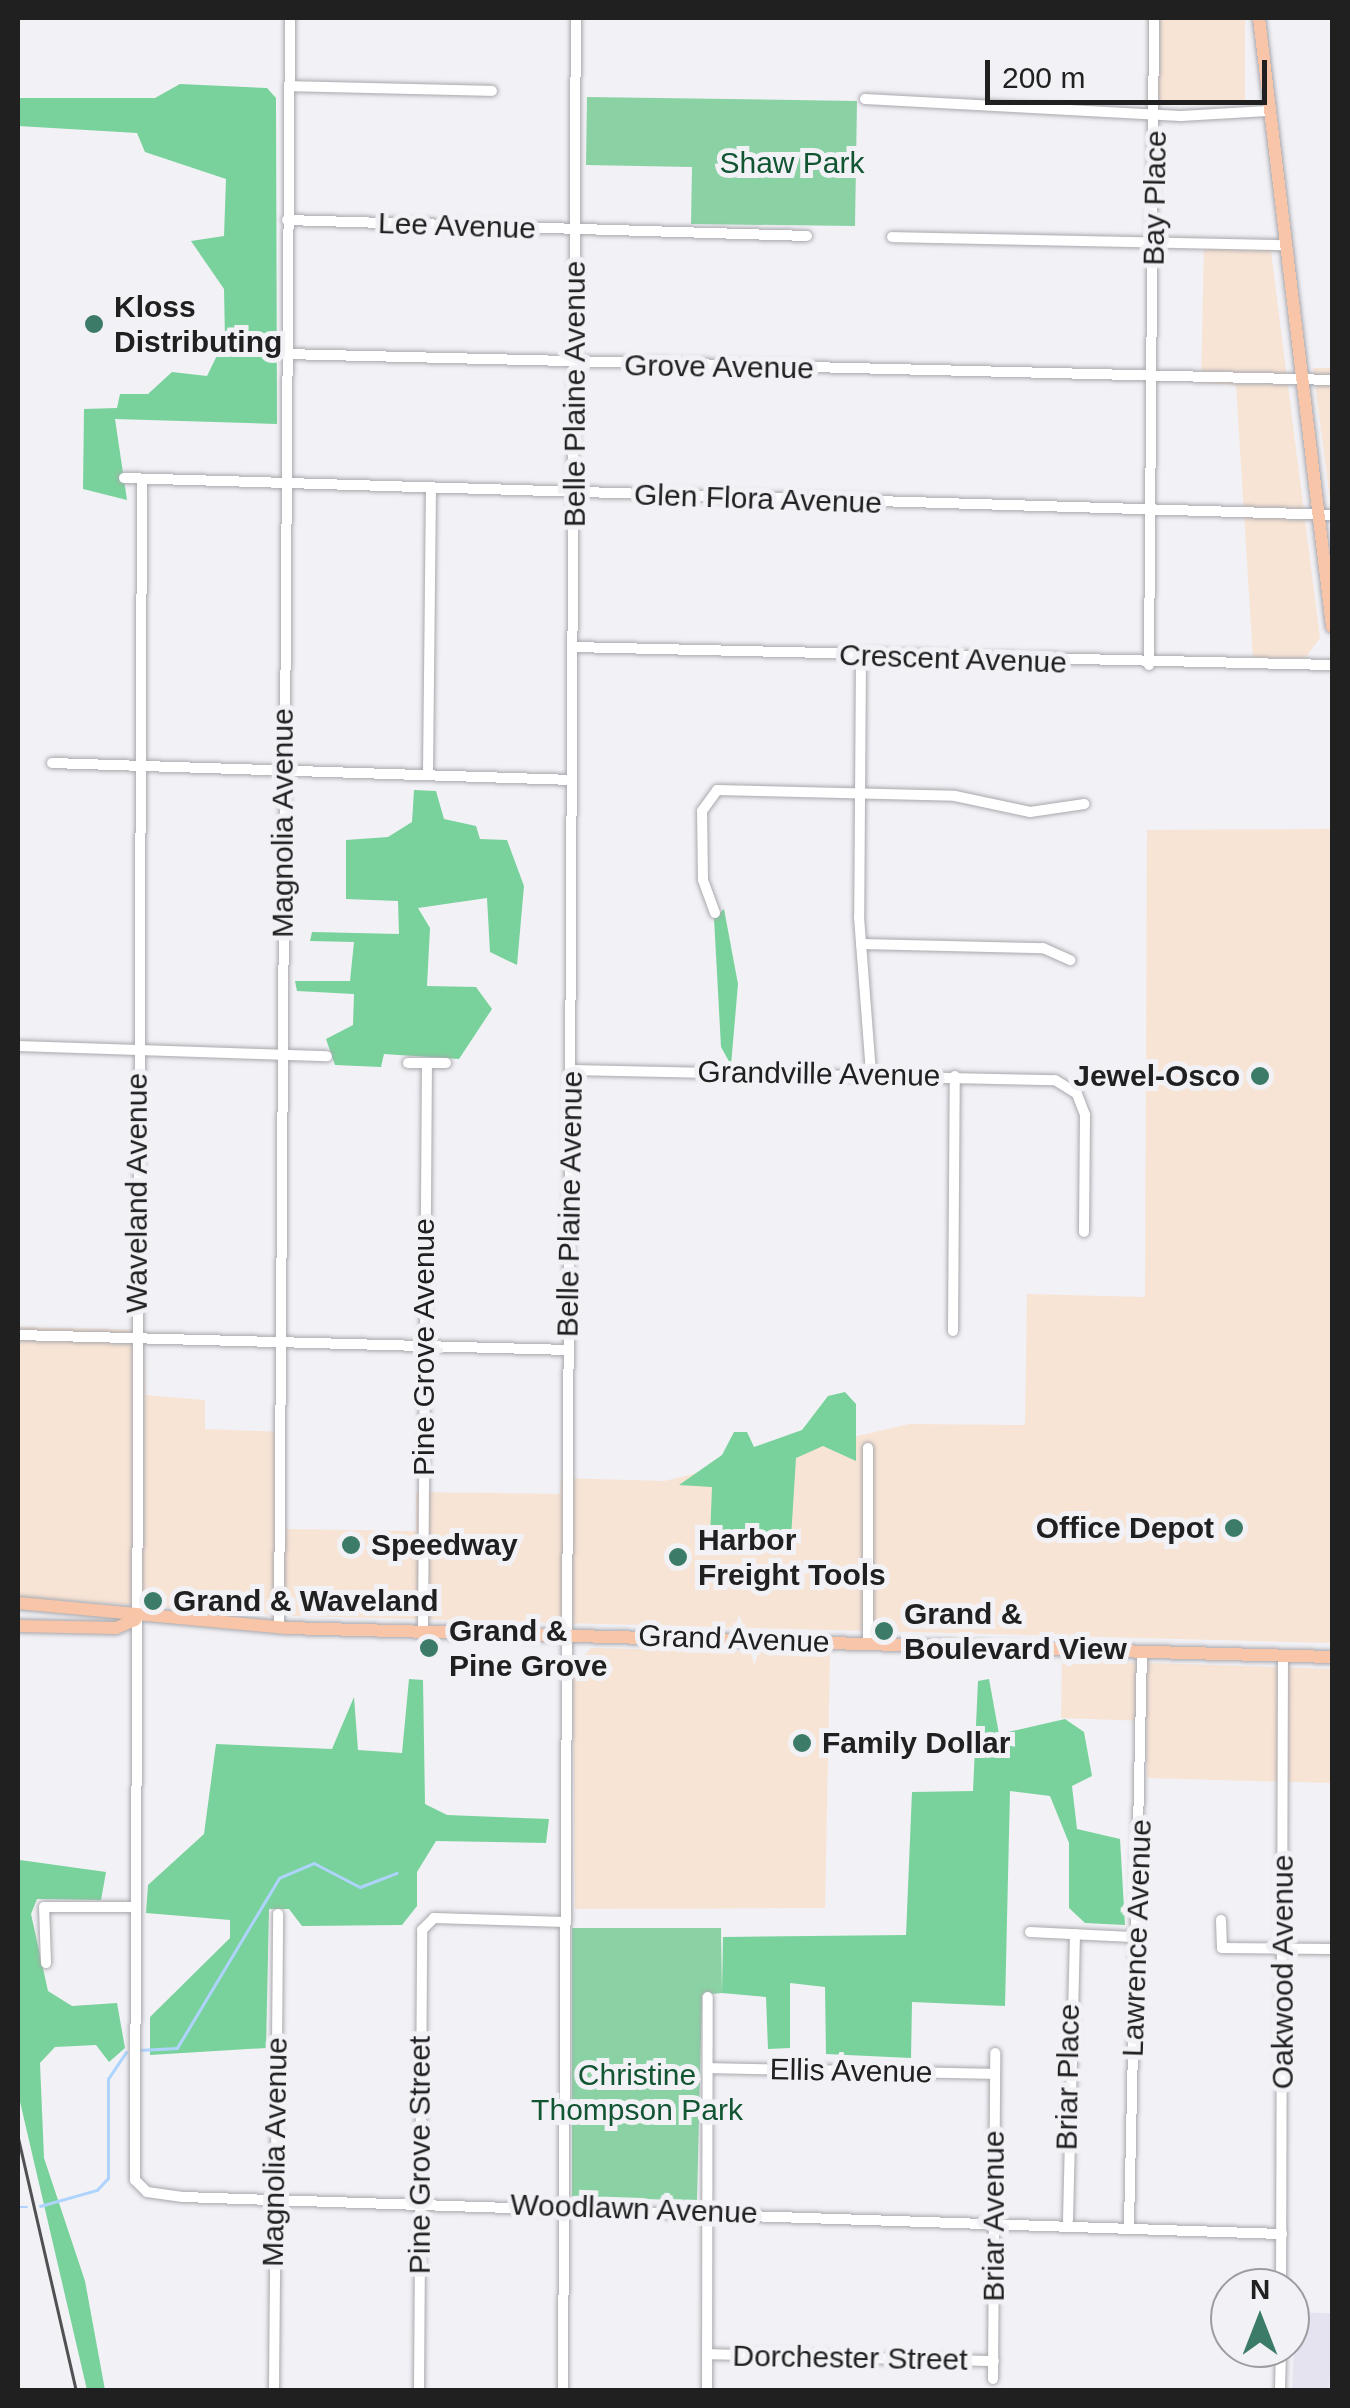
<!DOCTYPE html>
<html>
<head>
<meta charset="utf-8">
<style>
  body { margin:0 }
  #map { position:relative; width:1350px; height:2408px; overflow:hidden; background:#f1f1f6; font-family:Arial,sans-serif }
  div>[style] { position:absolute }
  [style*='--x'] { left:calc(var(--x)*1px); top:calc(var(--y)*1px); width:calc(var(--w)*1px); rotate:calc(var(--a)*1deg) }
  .commercial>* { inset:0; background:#f8e4d5; transform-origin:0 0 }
  .built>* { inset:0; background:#e4e3ef; transform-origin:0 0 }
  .green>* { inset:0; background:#8ad2a4 }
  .forest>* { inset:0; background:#79d29b }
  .stream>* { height:2.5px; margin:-1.25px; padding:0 1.25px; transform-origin:1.25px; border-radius:1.25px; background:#aed4fd }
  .roads { filter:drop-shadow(0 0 2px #a9a8ad) drop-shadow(0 0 2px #a9a8ad) }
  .minor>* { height:10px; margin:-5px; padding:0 5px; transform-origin:5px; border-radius:5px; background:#fff }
  .major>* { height:12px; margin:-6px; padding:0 6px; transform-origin:6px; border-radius:6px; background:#f8c5a8 }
  .rail>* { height:2.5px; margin:-1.25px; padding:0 1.25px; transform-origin:1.25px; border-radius:1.25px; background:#515153 }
  .dots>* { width:28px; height:28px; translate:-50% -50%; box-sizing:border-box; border:5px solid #f1f1f6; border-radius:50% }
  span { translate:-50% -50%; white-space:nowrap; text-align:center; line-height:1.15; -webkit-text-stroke:10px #f1f1f6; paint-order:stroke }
  .park-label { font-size:30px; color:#115532 }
  .street-label { font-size:30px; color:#202021 }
  .poi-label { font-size:30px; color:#202021; font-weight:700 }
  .left { translate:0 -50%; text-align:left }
  .right { translate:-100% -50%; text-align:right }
  .frame { position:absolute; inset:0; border:20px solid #202021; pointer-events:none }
  .north { position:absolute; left:1210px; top:2268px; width:100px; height:100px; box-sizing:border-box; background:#f1f1f6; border:2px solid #9d9da1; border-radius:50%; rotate:0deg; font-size:28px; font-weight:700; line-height:40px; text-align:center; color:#202021 }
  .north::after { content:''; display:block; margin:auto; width:35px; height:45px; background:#3c7b68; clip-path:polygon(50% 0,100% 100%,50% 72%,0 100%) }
  .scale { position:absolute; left:985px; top:60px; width:282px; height:45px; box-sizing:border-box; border:5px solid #202021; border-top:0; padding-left:12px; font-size:30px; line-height:35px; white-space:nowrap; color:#202021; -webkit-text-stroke:8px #f1f1f6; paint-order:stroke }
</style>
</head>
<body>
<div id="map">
  <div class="commercial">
    <div style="left:1148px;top:18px;width:97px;height:87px"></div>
    <div style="clip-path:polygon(1270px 244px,1320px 638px,1305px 658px,1253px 658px,1236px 385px,1201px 383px,1204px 245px)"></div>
    <div style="clip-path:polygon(1313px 368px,1332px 368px,1332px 515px)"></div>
    <div style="clip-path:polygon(1332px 829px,1332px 1643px,296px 1616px,18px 1597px,18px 1327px,144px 1330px,145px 1395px,205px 1400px,205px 1429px,284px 1432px,285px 1529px,416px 1531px,416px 1492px,560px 1494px,561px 1478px,664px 1481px,909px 1424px,1025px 1425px,1027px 1294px,1145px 1297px,1147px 830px)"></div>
    <div style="clip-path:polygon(591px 1648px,830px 1654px,825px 1908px,575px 1909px,573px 1668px)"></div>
    <div style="clip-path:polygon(1062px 1660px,1332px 1669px,1332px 1783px,1147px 1778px,1147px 1721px,1061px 1718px)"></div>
  </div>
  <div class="built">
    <div style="left:1295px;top:2312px;width:37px;height:78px;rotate:2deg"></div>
  </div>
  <div class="green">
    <div style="clip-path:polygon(587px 97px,857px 101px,855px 226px,691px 224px,692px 167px,586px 165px)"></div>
    <div style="clip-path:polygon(572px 1928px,721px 1928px,722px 1993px,702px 1995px,697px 2201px,572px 2196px)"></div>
  </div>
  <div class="forest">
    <div style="clip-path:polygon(180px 84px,267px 88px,276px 98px,277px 424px,115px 419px,127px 500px,83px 489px,84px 409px,117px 408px,120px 394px,148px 394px,172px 372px,207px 376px,225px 339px,224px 289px,191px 241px,224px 236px,226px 179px,145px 152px,137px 133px,18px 126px,18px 98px,155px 98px)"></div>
    <div style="clip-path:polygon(414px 790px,436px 791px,444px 819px,476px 826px,480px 839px,507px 840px,524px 886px,517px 965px,490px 952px,487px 898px,418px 908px,430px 928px,427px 986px,476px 987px,492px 1009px,459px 1059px,384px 1054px,381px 1067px,335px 1065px,326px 1039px,353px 1025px,354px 994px,297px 991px,295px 981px,350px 981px,354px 942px,310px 941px,312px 932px,399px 934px,398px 901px,346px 899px,346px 840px,388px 837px,412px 822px)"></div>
    <div style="clip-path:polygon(724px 909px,738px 984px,731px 1065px,721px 1047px,714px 918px)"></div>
    <div style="clip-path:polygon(845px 1392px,856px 1404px,856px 1461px,823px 1446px,796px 1458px,791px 1538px,710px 1538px,712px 1487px,679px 1485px,722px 1455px,734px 1432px,747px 1432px,754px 1447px,802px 1430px,828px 1396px)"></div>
    <div style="clip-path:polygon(409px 1679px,423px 1680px,425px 1804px,447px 1815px,549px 1819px,546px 1843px,436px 1841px,417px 1872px,417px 1906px,402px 1925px,302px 1926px,289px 1909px,269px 1909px,266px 2048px,150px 2055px,150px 2017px,230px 1938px,230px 1920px,146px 1913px,148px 1885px,204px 1834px,216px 1744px,332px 1749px,354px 1697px,358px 1750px,402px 1753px)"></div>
    <div style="clip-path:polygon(989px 1679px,999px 1734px,1065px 1719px,1084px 1732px,1092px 1776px,1072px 1786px,1077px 1829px,1120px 1839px,1125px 1925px,1085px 1923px,1069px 1908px,1069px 1843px,1050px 1796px,1010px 1791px,1005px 2006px,912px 2002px,911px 2058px,826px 2054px,825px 1987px,790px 1983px,790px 2048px,768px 2049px,766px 1997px,722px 1993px,723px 1937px,906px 1935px,912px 1792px,973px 1791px,978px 1681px)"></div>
    <div style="clip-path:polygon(18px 1824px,20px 1860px,106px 1872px,101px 1900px,37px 1899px,31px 1914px,48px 1991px,72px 2006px,117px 2003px,125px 2048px,109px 2062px,96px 2045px,55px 2047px,40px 2063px,44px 2158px,85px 2281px,105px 2390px,87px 2390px,18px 2093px)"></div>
  </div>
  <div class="stream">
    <div style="--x:139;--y:2050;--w:38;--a:-3"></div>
    <div style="--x:177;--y:2048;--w:198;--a:-59"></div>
    <div style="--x:279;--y:1878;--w:38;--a:-23"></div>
    <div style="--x:314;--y:1863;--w:52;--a:27.6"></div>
    <div style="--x:360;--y:1887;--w:39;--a:-21"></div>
    <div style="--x:40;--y:2206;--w:59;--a:-15.7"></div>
    <div style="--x:97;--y:2190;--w:16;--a:-47"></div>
    <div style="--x:108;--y:2178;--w:99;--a:-90"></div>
    <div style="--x:108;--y:2079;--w:32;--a:-56"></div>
    <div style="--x:18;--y:2207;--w:9;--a:0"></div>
  </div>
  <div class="roads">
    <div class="minor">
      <div style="--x:289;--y:86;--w:203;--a:1.4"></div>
      <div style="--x:865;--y:99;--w:316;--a:3.1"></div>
      <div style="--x:1181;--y:116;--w:86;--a:-3.3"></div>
      <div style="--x:287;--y:220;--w:520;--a:1.76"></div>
      <div style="--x:892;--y:237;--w:390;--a:1.2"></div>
      <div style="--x:285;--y:354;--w:1047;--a:1.42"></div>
      <div style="--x:124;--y:478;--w:1209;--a:1.75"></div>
      <div style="--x:142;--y:479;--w:1701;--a:90.24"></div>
      <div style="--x:135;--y:2180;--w:17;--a:45"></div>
      <div style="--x:147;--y:2192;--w:36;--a:8"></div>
      <div style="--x:183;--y:2197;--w:1100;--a:1.93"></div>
      <div style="--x:573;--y:647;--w:759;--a:1.36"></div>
      <div style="--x:861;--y:657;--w:260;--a:90.4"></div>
      <div style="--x:859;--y:917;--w:157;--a:85.6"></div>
      <div style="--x:1149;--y:665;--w:647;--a:-89.56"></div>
      <div style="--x:52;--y:763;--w:520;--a:1.87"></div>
      <div style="--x:428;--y:772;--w:284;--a:-89.4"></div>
      <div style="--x:715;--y:913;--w:35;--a:-110"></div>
      <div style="--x:703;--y:880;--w:69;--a:-90.8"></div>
      <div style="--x:702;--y:811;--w:26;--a:-54"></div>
      <div style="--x:717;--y:790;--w:238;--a:1.4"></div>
      <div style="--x:955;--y:796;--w:77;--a:12"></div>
      <div style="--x:1030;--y:812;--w:55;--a:-8.4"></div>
      <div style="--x:861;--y:944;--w:182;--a:1.3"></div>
      <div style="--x:1043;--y:948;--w:30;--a:24"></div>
      <div style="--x:18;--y:1046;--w:309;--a:1.9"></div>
      <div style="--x:408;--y:1063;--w:38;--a:0"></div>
      <div style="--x:571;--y:1070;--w:484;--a:1.2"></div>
      <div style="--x:1055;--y:1080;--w:26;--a:32"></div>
      <div style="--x:1077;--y:1094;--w:22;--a:69"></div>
      <div style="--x:1085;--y:1115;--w:117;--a:90.5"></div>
      <div style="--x:953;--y:1331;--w:255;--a:-89.6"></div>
      <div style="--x:18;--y:1335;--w:550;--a:1.56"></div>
      <div style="--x:279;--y:1628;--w:1610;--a:-89.61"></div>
      <div style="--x:423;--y:1632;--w:569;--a:-89.6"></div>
      <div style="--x:868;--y:1643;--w:195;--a:-90"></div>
      <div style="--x:1221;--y:1920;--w:28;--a:88"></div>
      <div style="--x:1222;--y:1948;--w:110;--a:0.5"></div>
      <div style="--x:1030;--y:1932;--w:102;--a:2.8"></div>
      <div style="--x:46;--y:1963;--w:56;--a:-92"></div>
      <div style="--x:44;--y:1907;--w:90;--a:0"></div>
      <div style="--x:708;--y:2068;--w:287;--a:1.2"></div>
      <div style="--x:1068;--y:2220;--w:286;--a:-88.6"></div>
      <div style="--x:1129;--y:2225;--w:574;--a:-88.7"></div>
      <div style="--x:1281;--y:2288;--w:633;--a:-89.82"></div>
      <div style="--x:707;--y:2354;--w:287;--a:1.4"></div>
      <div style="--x:993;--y:2379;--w:326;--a:-89.6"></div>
      <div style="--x:274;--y:2390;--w:476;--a:-89.5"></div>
      <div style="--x:419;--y:2390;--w:460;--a:-89.6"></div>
      <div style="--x:422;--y:1930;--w:17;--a:-45"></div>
      <div style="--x:434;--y:1918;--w:131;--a:1.7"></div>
      <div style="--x:563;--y:2390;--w:2372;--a:-89.69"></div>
      <div style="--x:707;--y:2390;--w:393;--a:-89.9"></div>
      <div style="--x:1280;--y:2390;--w:42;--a:-88.6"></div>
    </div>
    <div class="major">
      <div style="--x:1259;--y:18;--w:613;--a:83.16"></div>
      <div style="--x:18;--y:1603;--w:270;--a:5.3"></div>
      <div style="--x:287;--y:1628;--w:1045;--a:1.59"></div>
      <div style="--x:18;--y:1626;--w:98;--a:1.2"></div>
      <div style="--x:116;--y:1628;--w:21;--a:-23"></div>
    </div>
  </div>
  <div class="rail">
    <div style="--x:18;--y:2136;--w:261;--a:77.1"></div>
  </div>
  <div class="dots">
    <div style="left:94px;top:324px;background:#3c7b68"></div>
    <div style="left:1260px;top:1076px;background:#3c7b68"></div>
    <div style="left:1234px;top:1528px;background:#3c7b68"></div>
    <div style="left:351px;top:1545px;background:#3c7b68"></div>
    <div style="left:678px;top:1557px;background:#3c7b68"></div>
    <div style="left:153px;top:1601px;background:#3c7b68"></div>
    <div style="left:884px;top:1631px;background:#3c7b68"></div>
    <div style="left:429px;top:1648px;background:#3c7b68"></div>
    <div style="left:802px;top:1743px;background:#3c7b68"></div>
  </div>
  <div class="park-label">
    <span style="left:792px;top:163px">Shaw Park</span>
    <span style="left:637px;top:2092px">Christine<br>Thompson Park</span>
  </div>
  <div class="street-label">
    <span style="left:1155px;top:198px;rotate:-89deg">Bay Place</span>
    <span style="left:457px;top:226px;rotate:2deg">Lee Avenue</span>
    <span style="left:719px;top:367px;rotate:1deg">Grove Avenue</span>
    <span style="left:575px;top:394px;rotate:-90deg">Belle Plaine Avenue</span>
    <span style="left:758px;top:499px;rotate:2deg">Glen Flora Avenue</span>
    <span style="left:953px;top:659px;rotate:2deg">Crescent Avenue</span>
    <span style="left:283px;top:823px;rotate:-90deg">Magnolia Avenue</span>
    <span style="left:819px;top:1074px;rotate:1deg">Grandville Avenue</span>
    <span style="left:137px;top:1193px;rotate:-90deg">Waveland Avenue</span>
    <span style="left:570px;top:1204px;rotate:-89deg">Belle Plaine Avenue</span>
    <span style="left:424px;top:1347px;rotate:-90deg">Pine Grove Avenue</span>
    <span style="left:734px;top:1639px;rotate:2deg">Grand Avenue</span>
    <span style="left:1137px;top:1938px;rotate:-88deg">Lawrence Avenue</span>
    <span style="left:1283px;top:1972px;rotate:-90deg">Oakwood Avenue</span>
    <span style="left:851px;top:2071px;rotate:1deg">Ellis Avenue</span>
    <span style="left:1068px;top:2077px;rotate:-89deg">Briar Place</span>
    <span style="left:275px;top:2152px;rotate:-89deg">Magnolia Avenue</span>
    <span style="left:420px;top:2155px;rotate:-90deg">Pine Grove Street</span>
    <span style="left:634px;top:2209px;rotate:2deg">Woodlawn Avenue</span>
    <span style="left:994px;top:2216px;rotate:-90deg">Briar Avenue</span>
    <span style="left:850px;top:2358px;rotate:1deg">Dorchester Street</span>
  </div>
  <div class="poi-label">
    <span class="left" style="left:114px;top:324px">Kloss<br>Distributing</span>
    <span class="right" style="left:1240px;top:1076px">Jewel-Osco</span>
    <span class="right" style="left:1214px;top:1528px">Office Depot</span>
    <span class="left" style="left:698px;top:1557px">Harbor<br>Freight Tools</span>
    <span class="left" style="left:371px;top:1545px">Speedway</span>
    <span class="left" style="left:173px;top:1601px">Grand &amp; Waveland</span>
    <span class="left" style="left:904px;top:1631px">Grand &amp;<br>Boulevard View</span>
    <span class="left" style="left:449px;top:1648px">Grand &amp;<br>Pine Grove</span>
    <span class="left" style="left:822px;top:1743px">Family Dollar</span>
  </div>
  <div class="frame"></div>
  <div class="north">N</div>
  <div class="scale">200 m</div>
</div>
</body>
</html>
